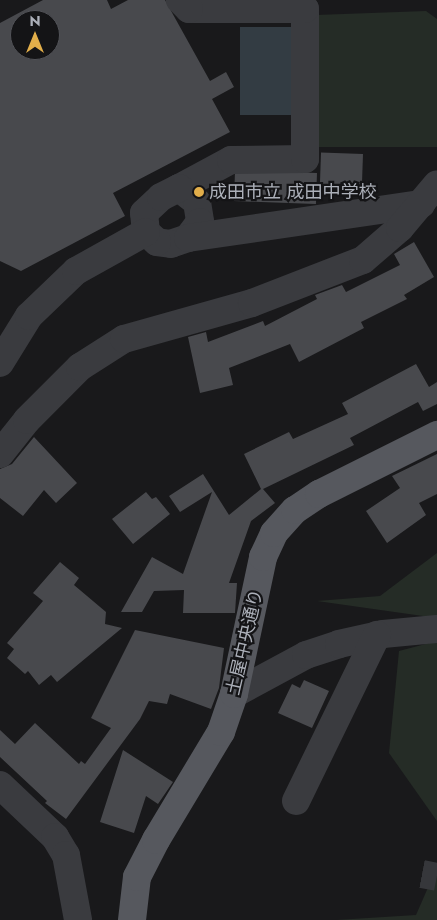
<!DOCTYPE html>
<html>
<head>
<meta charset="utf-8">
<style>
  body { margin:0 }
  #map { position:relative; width:437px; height:920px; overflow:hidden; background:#19191b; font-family:Jost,"Noto Sans JP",sans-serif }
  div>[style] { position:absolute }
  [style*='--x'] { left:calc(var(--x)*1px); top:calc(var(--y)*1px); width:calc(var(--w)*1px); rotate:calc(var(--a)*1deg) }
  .green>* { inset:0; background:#252c26 }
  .water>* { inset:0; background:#333c43; transform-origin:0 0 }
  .building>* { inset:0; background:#48494d; transform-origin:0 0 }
  .minor-tunnel>* { height:28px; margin-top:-14px; transform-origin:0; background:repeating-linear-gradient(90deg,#36373b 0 28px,transparent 0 42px) }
  .minor>* { height:28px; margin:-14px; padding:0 14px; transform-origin:14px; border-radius:14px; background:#3a3b3f }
  .major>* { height:28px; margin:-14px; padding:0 14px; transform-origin:14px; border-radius:14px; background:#56585e }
  .dots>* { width:14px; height:14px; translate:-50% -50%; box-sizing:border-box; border:2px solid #141416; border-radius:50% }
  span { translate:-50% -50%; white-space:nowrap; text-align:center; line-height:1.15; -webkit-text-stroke:4.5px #141416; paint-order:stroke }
  .poi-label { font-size:18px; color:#acb0b9 }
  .left { translate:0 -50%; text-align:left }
  .street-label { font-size:18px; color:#acb0b9 }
  .north { position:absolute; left:10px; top:10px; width:50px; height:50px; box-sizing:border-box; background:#141416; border:1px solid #515257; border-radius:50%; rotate:0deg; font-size:14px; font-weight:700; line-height:20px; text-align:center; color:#acb0b9 }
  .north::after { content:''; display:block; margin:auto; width:18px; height:22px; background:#e2ae4a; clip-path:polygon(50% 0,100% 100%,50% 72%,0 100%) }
</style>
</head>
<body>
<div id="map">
  <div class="green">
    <div style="clip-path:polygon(426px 11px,437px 19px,437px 147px,318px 147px,316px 15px)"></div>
    <div style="clip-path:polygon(437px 553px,437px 618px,317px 601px,380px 596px)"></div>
    <div style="clip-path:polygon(437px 641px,437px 821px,389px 753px,399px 651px)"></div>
    <div style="clip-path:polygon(437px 867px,437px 920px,336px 920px,416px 915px)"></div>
  </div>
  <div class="water">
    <div style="left:240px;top:27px;width:53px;height:88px"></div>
  </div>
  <div class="building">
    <div style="clip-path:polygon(evenodd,43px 0,107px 0,111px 9px,128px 0,165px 0,210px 81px,226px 72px,234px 87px,212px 99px,230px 132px,113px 193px,125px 216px,21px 271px,0 261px,0 23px,43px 0,20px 20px,50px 20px,50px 50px,20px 50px,20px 20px)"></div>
    <div style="left:363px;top:154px;width:33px;height:42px;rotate:92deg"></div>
    <div style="left:317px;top:173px;width:31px;height:82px;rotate:92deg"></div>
    <div style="clip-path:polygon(414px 242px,434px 277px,404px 295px,407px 299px,361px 322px,364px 328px,299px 362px,290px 344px,229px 368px,233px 385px,200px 393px,188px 337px,206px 332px,208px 342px,263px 321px,265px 326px,317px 299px,315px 295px,342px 285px,346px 292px,400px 265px,394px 254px)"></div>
    <div style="clip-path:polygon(416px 364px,429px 387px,437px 382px,437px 404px,423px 411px,418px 402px,350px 438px,354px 445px,263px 489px,275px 503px,251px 521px,229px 583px,237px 583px,235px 613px,183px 613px,184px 590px,154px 591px,142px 612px,121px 612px,152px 557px,183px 574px,212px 492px,180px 512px,169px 496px,203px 474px,229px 515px,261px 489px,244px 454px,289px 432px,293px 439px,348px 414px,342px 403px)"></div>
    <div style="clip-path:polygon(34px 437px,77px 483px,56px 503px,44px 490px,23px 516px,0 498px,0 469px,12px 464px)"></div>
    <div style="clip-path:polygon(437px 454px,437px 494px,419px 503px,426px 515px,387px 543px,366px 511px,400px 488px,392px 476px)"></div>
    <div style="clip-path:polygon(146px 492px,152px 499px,156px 497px,170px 514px,133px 544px,112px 519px)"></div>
    <div style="clip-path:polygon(60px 562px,79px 578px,74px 585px,106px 612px,105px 624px,122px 628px,57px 682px,51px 675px,39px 685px,28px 671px,25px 674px,7px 658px,14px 649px,7px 643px,43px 601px,33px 593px)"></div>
    <div style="clip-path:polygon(135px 630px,224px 648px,219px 688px,211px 709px,170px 694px,167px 704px,149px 701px,140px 719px,66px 819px,45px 803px,47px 801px,0 757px,0 730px,15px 744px,35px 723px,79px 764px,81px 761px,85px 764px,111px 728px,91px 718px)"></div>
    <div style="clip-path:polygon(304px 680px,329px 691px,312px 728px,278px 713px,292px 684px,300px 688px)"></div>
    <div style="clip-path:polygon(123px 750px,173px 782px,158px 804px,146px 796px,134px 833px,100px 822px)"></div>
  </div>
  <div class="minor-tunnel">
    <div style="--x:422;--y:874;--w:15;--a:11"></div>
  </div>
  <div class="minor">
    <div style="--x:179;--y:188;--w:59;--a:-28.3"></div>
    <div style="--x:231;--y:160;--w:74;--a:-0.8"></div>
    <div style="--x:305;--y:159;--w:150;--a:-90"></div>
    <div style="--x:305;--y:9;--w:116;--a:180"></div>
    <div style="--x:189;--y:9;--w:13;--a:-135"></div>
    <div style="--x:179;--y:188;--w:23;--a:38"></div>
    <div style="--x:197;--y:202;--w:20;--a:81"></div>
    <div style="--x:200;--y:222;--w:20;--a:127"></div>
    <div style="--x:188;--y:238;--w:18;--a:161"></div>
    <div style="--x:171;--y:244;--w:14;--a:-172"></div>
    <div style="--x:157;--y:242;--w:15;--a:-138"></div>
    <div style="--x:146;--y:232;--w:19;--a:-96"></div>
    <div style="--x:144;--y:213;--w:23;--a:-43"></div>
    <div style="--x:161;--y:197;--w:20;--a:-27"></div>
    <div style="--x:188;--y:238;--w:236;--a:-8.3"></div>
    <div style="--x:0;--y:363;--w:55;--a:-58.3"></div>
    <div style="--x:29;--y:316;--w:65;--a:-43.8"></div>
    <div style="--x:76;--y:271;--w:80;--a:-29.1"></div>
    <div style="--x:0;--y:454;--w:43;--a:-51.5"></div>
    <div style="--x:27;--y:420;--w:75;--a:-45"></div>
    <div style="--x:80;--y:367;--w:52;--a:-32.5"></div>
    <div style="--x:124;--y:339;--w:133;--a:-15.7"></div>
    <div style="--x:252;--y:303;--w:119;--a:-21.2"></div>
    <div style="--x:363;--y:260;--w:49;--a:-40.9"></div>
    <div style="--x:400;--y:228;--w:57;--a:-49.9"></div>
    <div style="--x:234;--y:694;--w:82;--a:-28.4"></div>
    <div style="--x:306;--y:655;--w:35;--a:-18"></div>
    <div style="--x:339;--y:644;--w:45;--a:-12.8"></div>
    <div style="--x:383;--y:634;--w:54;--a:-5.3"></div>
    <div style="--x:0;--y:785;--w:76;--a:43.4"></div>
    <div style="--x:55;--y:837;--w:21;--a:59"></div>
    <div style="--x:66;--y:855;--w:66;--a:79.5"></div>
    <div style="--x:296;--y:801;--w:185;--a:-64"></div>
  </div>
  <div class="major">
    <div style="--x:132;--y:920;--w:43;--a:-83.4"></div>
    <div style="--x:137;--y:877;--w:42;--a:-62.8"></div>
    <div style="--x:156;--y:840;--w:126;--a:-59"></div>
    <div style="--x:221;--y:732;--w:40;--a:-71.1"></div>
    <div style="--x:234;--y:694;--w:140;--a:-78"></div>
    <div style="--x:263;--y:557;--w:26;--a:-65"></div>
    <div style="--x:274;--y:533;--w:31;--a:-48"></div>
    <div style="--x:295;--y:510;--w:29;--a:-34"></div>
    <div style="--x:319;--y:494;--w:132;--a:-26.6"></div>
  </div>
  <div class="dots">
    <div style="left:199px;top:192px;background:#e2ae4a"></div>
  </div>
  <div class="poi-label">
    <span class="left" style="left:209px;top:192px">成田市立 成田中学校</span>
  </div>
  <div class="street-label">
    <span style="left:245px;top:642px;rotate:-77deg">土屋中央通り</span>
  </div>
  <div class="north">N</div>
</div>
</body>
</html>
